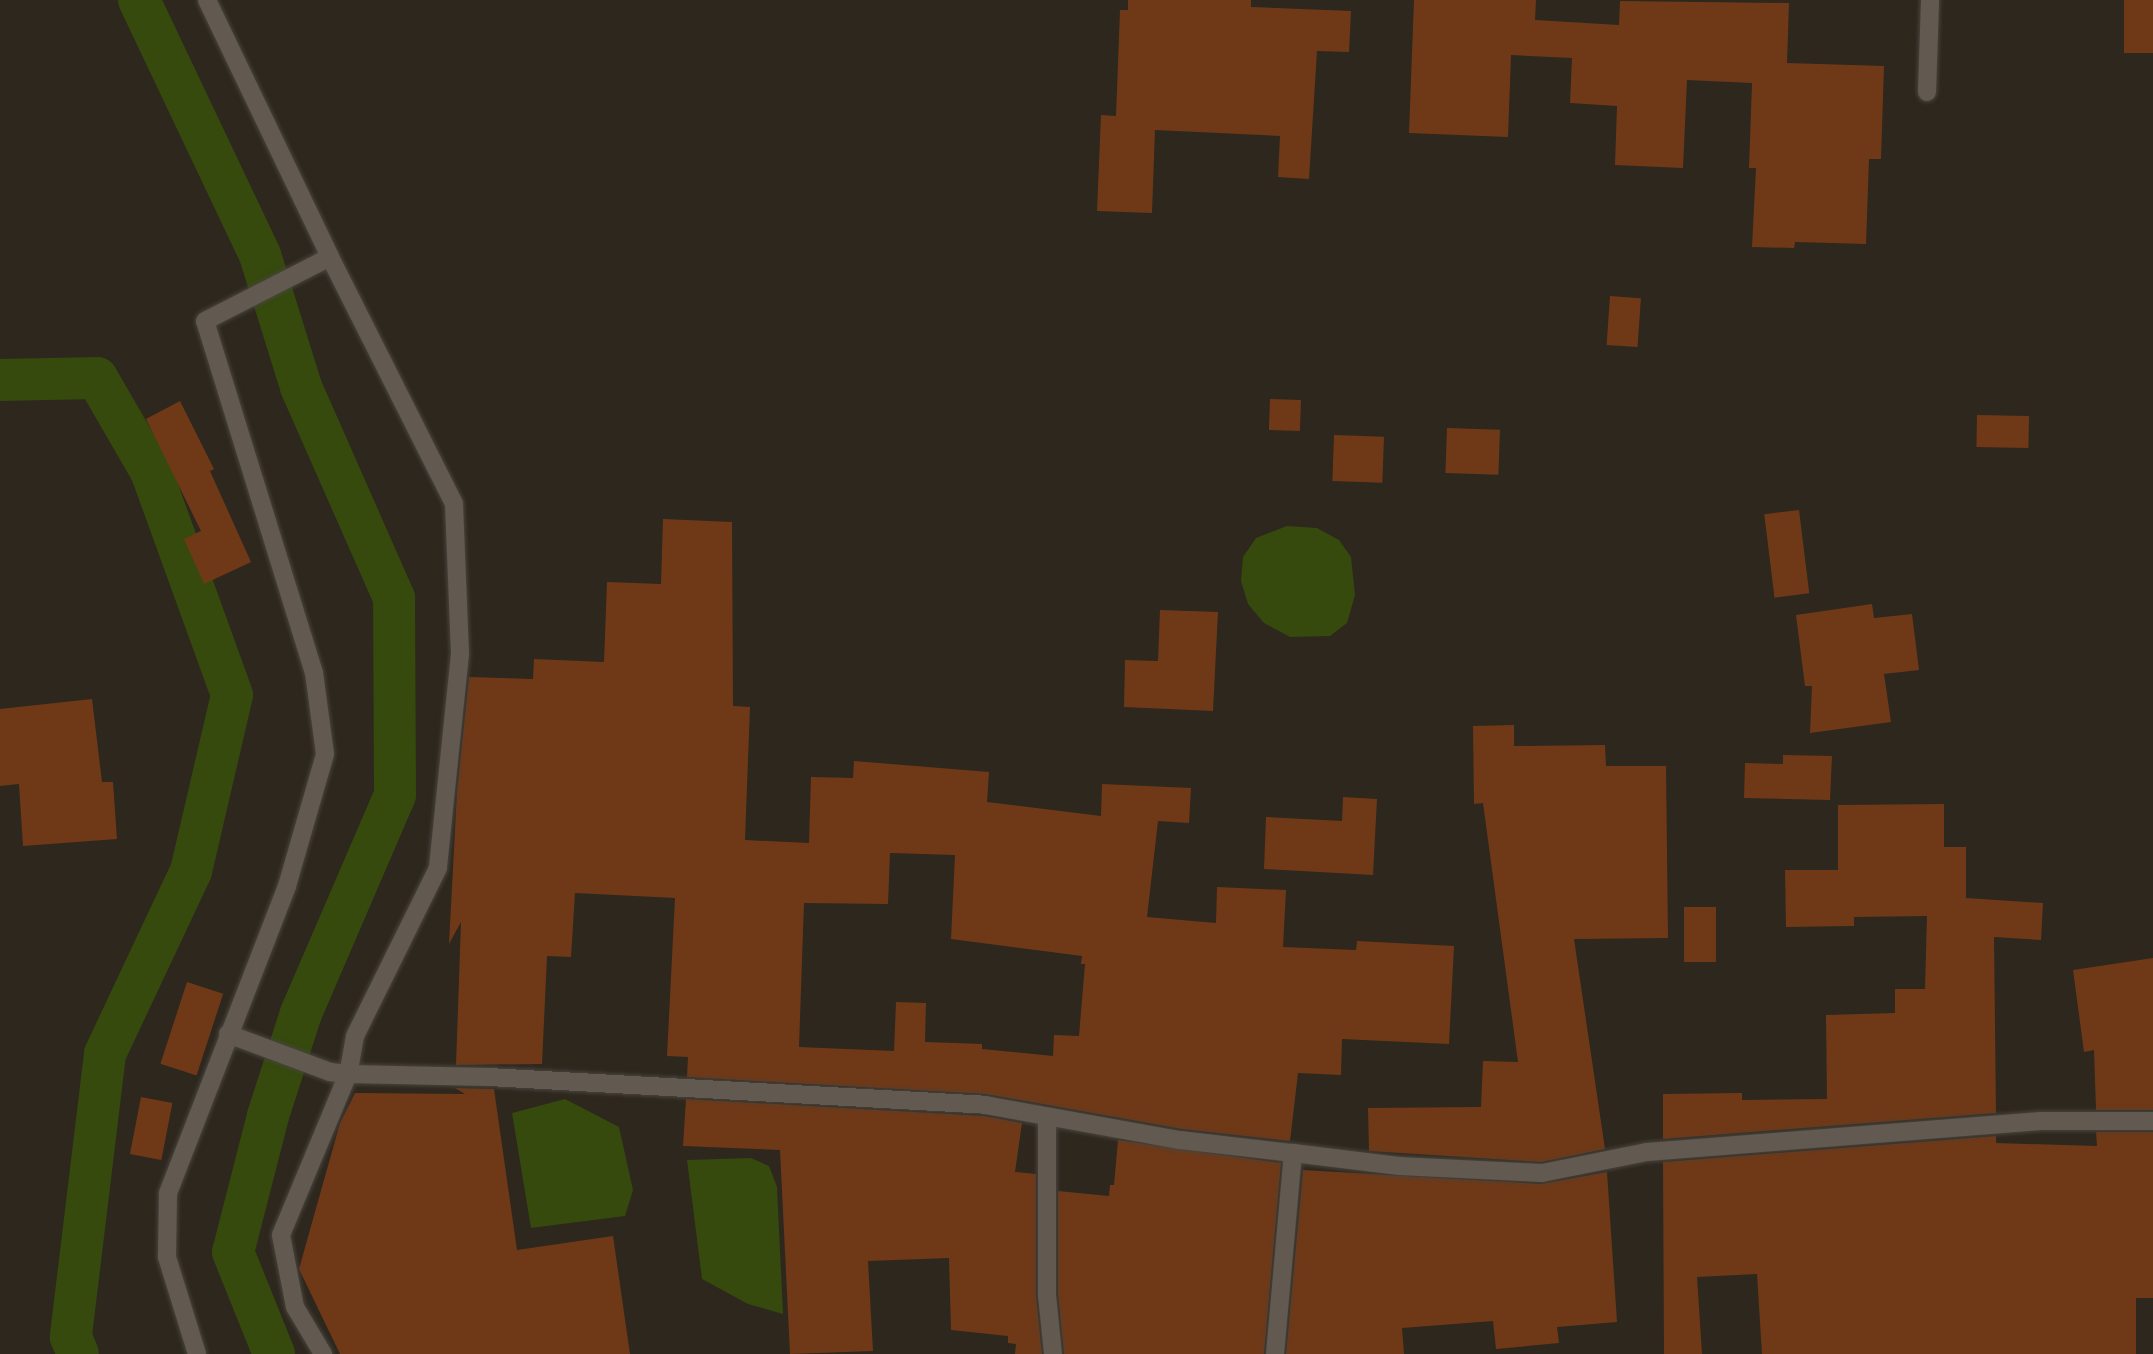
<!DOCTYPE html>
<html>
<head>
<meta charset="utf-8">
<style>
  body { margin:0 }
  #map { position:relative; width:2153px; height:1354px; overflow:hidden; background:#2d271e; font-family:Helvetica,sans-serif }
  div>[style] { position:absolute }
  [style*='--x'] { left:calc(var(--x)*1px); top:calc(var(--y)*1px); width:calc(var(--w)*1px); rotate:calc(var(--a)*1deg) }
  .water>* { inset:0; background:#354a0c }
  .canal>* { height:42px; margin:-21px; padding:0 21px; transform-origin:21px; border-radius:21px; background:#354a0c }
  .building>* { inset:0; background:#6f3918; transform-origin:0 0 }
  .roads { filter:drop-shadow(0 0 2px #48443d) drop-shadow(0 0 2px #48443d) }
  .minor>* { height:18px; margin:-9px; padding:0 9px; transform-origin:9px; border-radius:9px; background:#625a51 }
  span { translate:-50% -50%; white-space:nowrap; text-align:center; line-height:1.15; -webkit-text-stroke:4.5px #2d271e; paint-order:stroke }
</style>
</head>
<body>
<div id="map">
  <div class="water">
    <div style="clip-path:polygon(1287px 526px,1317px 528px,1339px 540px,1351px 557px,1355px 595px,1347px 623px,1330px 636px,1290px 637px,1264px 623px,1248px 604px,1241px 581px,1243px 557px,1256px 538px)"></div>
    <div style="clip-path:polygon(565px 1099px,619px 1127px,633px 1190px,625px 1216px,531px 1228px,512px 1113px)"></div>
    <div style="clip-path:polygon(751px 1158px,769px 1166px,777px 1187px,783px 1314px,748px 1304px,702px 1279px,687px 1160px)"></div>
  </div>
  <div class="canal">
    <div style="--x:139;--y:0;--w:282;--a:64.6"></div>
    <div style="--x:260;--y:255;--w:138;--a:72.7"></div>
    <div style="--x:301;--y:387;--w:231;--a:66.2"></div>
    <div style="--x:394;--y:598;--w:197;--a:89.7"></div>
    <div style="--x:395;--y:795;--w:237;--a:113.3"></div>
    <div style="--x:301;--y:1013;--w:108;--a:107.8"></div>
    <div style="--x:268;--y:1116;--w:140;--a:104.4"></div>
    <div style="--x:233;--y:1252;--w:110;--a:68.1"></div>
    <div style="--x:0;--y:380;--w:97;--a:-1.2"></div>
    <div style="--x:97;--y:378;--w:108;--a:59.9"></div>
    <div style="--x:151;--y:471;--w:238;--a:70.1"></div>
    <div style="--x:232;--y:695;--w:181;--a:103.1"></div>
    <div style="--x:191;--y:871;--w:202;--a:115.2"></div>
    <div style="--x:105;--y:1054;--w:285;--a:96.9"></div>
    <div style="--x:71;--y:1337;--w:18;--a:68"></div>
  </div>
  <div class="building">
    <div style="clip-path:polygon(1128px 0,1251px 0,1251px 7px,1351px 11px,1349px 52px,1317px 51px,1309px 179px,1278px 177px,1280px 136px,1155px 130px,1152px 213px,1097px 211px,1101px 115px,1116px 116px,1120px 10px,1128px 10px)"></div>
    <div style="clip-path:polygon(1414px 0,1536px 0,1535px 20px,1619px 25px,1620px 1px,1789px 3px,1787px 63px,1884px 66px,1881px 159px,1869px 159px,1866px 244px,1795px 242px,1794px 248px,1752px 247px,1756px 168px,1749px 168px,1752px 83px,1687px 80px,1683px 168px,1615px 165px,1617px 106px,1570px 103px,1572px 58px,1511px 55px,1508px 137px,1409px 133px)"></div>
    <div style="left:2124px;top:0;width:29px;height:53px"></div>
    <div style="left:1610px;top:296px;width:31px;height:49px;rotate:4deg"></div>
    <div style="left:1270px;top:399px;width:31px;height:31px;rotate:2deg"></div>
    <div style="clip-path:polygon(180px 401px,214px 469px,210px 471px,251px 562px,204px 584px,184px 539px,201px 531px,146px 419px)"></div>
    <div style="left:1977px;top:415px;width:52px;height:32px;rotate:1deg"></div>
    <div style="left:1447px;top:428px;width:53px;height:45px;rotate:2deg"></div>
    <div style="left:1334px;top:435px;width:50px;height:46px;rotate:2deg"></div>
    <div style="left:1799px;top:510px;width:84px;height:35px;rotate:83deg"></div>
    <div style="clip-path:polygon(evenodd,663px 519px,732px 522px,733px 706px,750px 707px,745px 840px,809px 843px,811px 777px,853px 778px,854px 761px,989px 772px,987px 802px,1101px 816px,1102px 784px,1191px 788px,1189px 823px,1158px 821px,1147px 917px,1216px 923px,1217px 887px,1286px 890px,1283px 947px,1356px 950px,1357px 941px,1454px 946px,1449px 1044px,1342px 1039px,1341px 1075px,1298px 1073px,1290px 1141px,1182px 1129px,986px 1094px,687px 1077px,688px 1057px,667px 1056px,675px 898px,575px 893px,571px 957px,547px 956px,542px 1064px,456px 1065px,461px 922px,449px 944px,457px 792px,469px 677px,533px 679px,534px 659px,604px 662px,607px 582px,661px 584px,663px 519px,890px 853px,955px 855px,951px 939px,1082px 956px,1081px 964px,1085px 964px,1079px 1036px,1054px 1035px,1053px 1056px,982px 1049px,982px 1044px,925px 1042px,926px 1003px,896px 1002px,894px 1051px,799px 1047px,804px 903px,888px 904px,890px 853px)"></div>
    <div style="clip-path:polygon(1872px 604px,1874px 618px,1912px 614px,1919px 670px,1884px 674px,1891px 722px,1810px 733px,1812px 686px,1805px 686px,1796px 615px)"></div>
    <div style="clip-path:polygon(1160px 610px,1218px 612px,1213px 711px,1124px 707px,1125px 660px,1158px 661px)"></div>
    <div style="clip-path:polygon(92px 699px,102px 782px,113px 782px,117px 839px,23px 846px,19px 784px,0 786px,0 709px)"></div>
    <div style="clip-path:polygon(1514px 725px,1514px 746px,1605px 745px,1606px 766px,1666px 766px,1668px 938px,1574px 939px,1605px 1149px,1541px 1162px,1369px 1151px,1368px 1108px,1481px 1107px,1483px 1061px,1518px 1062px,1483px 803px,1474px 804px,1473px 726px)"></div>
    <div style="clip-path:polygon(1783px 755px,1832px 756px,1830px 800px,1744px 798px,1745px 763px,1783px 764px)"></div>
    <div style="clip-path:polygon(1343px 797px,1377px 799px,1373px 875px,1264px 869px,1266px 817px,1342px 821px)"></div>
    <div style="clip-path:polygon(1944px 804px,1944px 847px,1966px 847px,1966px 898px,2043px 903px,2041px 940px,1994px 937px,1996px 1113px,1663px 1139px,1663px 1094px,1742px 1093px,1742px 1100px,1827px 1099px,1826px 1015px,1895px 1013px,1895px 989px,1925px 989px,1927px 916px,1854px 917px,1854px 926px,1786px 927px,1785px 870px,1838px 870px,1838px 805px)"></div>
    <div style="left:1716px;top:907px;width:55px;height:32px;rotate:90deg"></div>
    <div style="clip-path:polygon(2153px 958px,2153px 1110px,2096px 1110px,2094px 1050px,2084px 1052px,2073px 970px)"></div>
    <div style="left:187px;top:982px;width:38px;height:86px;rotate:18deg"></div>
    <div style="clip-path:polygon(455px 1088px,494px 1089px,517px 1250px,613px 1236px,630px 1354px,340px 1354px,299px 1269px,340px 1123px,355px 1093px,465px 1094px)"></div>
    <div style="left:141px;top:1097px;width:32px;height:58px;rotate:11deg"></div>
    <div style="clip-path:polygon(686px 1099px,984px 1116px,1022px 1123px,1015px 1172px,1036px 1174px,1036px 1295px,1042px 1354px,1015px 1354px,1016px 1344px,1008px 1343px,1008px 1336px,951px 1330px,949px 1258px,868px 1261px,873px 1351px,790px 1354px,780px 1150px,683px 1146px)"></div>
    <div style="clip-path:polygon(2096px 1132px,2153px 1132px,2153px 1298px,2136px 1298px,2136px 1354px,1762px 1354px,1757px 1274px,1697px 1277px,1702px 1354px,1664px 1354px,1663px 1162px,1996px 1136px,1996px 1143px,2097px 1146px)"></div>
    <div style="clip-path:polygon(1118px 1140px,1281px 1163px,1264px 1354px,1064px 1354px,1058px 1294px,1058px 1191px,1109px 1196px,1110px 1185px,1114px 1185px)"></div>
    <div style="clip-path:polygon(1303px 1170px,1541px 1184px,1607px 1172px,1617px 1322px,1557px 1327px,1559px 1343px,1496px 1349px,1493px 1321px,1402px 1328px,1404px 1354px,1286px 1354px)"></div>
  </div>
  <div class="roads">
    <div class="minor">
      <div style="--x:207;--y:0;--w:285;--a:64.4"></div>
      <div style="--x:330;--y:257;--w:276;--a:63.3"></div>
      <div style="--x:454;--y:504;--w:150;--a:87.7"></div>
      <div style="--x:460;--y:654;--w:215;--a:95.9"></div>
      <div style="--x:438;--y:868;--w:187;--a:116.3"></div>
      <div style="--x:355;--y:1036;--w:39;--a:100"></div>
      <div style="--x:348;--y:1074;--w:174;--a:112.6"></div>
      <div style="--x:281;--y:1235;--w:73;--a:79"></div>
      <div style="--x:295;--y:1307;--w:55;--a:59.2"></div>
      <div style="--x:1927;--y:92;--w:92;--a:-88.1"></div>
      <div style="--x:228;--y:1034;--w:109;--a:20.4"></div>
      <div style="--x:330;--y:1072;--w:18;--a:6"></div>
      <div style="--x:348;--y:1074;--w:141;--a:1.2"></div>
      <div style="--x:489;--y:1077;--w:497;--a:3.2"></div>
      <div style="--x:985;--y:1105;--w:198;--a:10.2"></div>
      <div style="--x:1180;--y:1140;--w:114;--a:6.6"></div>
      <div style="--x:1293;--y:1153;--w:107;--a:7"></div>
      <div style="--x:1399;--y:1166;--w:143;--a:2.8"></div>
      <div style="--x:1542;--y:1173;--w:107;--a:-11.3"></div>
      <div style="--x:1647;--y:1152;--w:395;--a:-4.5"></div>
      <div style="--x:2041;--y:1121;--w:112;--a:0"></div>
      <div style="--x:1047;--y:1117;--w:178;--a:90"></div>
      <div style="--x:1047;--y:1295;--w:59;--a:84.2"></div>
      <div style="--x:197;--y:1354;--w:102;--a:-107.2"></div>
      <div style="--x:167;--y:1257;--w:64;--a:-89.1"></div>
      <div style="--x:168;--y:1193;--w:329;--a:-68.8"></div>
      <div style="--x:287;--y:886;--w:137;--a:-73.9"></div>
      <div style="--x:325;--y:754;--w:82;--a:-97.7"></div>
      <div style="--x:314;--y:673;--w:368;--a:-107.2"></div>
      <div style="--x:205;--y:321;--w:140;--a:-27.1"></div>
      <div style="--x:1275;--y:1354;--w:202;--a:-84.9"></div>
    </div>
  </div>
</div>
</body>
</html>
